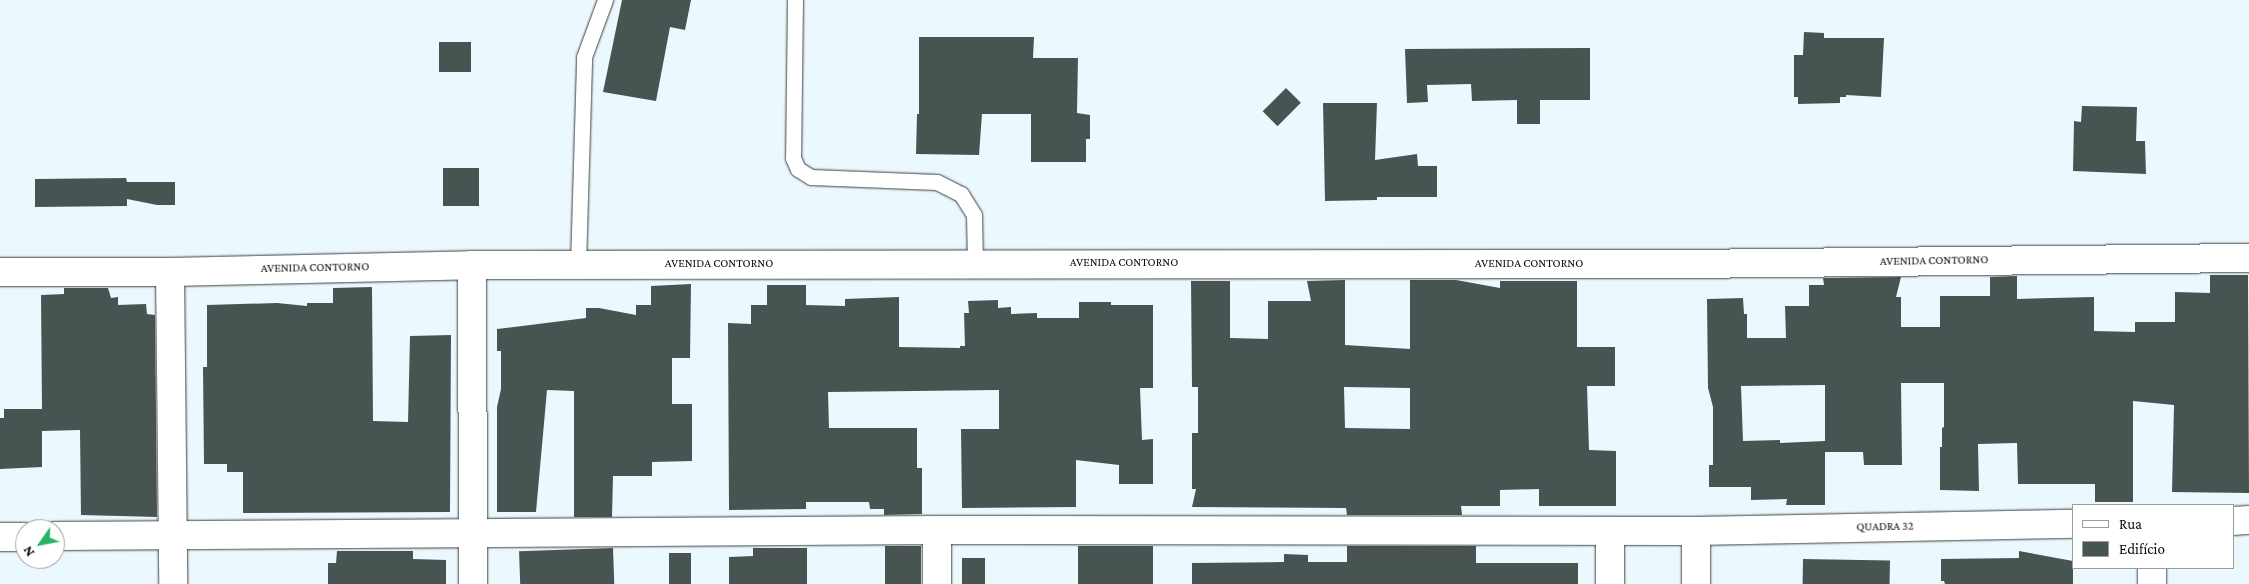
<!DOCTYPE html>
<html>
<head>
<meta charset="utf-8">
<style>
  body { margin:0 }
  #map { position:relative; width:2249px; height:584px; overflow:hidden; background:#ebf9fe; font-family:"Crimson Pro",serif }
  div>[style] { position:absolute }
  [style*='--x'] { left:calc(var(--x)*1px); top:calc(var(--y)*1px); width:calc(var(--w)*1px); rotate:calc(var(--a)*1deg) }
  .building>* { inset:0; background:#485452; transform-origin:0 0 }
  .roads { filter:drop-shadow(0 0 1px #3e3e3e) drop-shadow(0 0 1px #3e3e3e) }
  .service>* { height:15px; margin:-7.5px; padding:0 7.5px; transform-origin:7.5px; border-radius:7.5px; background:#fff }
  .minor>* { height:28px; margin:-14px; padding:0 14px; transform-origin:14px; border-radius:14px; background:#fff }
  span { translate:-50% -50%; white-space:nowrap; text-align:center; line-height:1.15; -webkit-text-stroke:5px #fff; paint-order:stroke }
  .street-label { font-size:12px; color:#0b0b0b }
  .legend { position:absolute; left:2072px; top:504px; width:162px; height:65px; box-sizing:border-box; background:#fff; border:1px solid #9d9d9d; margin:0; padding:6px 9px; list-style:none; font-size:15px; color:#0b0b0b }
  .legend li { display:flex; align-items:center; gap:10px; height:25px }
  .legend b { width:25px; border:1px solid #9d9d9d }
  .north { position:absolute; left:15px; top:519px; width:50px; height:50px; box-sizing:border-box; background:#fff; border:1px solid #9d9d9d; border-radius:50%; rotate:237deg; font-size:14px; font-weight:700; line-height:20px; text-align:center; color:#0b0b0b }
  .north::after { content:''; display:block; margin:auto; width:18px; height:22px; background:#29b567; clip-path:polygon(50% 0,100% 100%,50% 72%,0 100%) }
</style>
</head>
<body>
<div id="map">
  <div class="building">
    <div style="clip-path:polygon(622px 0,691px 0,685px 30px,670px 27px,656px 101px,603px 92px)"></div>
    <div style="clip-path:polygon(1804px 32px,1824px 33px,1824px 38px,1884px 38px,1881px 97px,1846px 95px,1846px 97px,1840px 97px,1840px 103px,1798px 104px,1798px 97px,1794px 97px,1794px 55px,1803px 55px)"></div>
    <div style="clip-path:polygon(919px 37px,1034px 37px,1033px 58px,1078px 58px,1077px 113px,1090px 115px,1090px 139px,1086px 139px,1086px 162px,1031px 162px,1031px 114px,982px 114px,979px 155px,916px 154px,917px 114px,919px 114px)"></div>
    <div style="left:439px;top:42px;width:32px;height:30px"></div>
    <div style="clip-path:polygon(1590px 48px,1590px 100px,1540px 100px,1540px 124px,1517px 124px,1517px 100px,1472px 101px,1471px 84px,1427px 85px,1428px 102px,1407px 103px,1405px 49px)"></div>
    <div style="left:1286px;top:88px;width:21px;height:33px;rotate:45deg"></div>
    <div style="clip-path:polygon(1323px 103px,1377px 103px,1375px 160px,1417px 154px,1418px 166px,1437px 166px,1437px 197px,1377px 197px,1377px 200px,1325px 201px)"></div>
    <div style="clip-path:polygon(2082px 106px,2137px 107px,2136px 141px,2145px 141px,2146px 174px,2073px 171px,2074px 121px,2081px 122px)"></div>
    <div style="left:443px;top:168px;width:36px;height:38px"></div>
    <div style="clip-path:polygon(126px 178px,127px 182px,175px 182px,175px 205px,157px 205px,127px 199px,127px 206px,35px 207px,35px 179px)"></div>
    <div style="clip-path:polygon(evenodd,2210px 275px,2248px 275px,2249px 493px,2172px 492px,2174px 405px,2133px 401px,2133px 502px,2095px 502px,2095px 484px,2018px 484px,2017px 443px,1978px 444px,1979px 491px,1940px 490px,1940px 447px,1942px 447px,1942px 428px,1944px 427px,1944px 383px,1901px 383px,1902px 465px,1864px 465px,1863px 452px,1825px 452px,1825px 505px,1786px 505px,1787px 499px,1751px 500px,1751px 487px,1709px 487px,1709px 465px,1713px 465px,1713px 407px,1708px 388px,1707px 299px,1743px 298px,1744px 314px,1747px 314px,1747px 338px,1786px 338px,1785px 306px,1809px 306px,1809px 285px,1824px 285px,1823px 278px,1901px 277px,1896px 297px,1901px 297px,1901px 327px,1940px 327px,1940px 296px,1990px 296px,1990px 277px,2017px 276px,2017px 299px,2094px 297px,2094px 331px,2135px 332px,2135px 322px,2175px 322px,2175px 292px,2210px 293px,2210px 275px,1825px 385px,1825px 441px,1780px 443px,1780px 440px,1743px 441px,1741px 386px,1825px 385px)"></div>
    <div style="clip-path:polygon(evenodd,1345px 280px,1345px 345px,1410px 349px,1410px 280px,1456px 280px,1500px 288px,1500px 281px,1577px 281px,1577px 347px,1615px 347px,1615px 386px,1587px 386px,1589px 450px,1616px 451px,1616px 506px,1539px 506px,1539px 489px,1500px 490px,1500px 506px,1461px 506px,1462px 515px,1347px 515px,1346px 508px,1192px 507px,1196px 489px,1192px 489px,1192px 433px,1198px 433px,1198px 387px,1192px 387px,1191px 281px,1230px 281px,1230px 338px,1268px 339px,1268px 301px,1311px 301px,1307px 281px,1345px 280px,1344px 387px,1410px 388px,1410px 429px,1345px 428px,1344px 387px)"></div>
    <div style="clip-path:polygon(691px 284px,690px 358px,672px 358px,672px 404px,692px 404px,692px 461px,652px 462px,652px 476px,613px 476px,612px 517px,574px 517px,574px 391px,547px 390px,536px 512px,497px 512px,497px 407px,501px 389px,501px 351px,497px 351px,497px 329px,586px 318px,586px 308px,599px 308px,636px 315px,636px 305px,651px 305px,651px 286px)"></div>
    <div style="clip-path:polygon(767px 285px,806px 285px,806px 305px,845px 306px,845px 299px,899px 297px,899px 347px,960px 348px,960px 346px,965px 346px,964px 313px,969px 313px,968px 301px,998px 300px,998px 308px,1011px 307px,1011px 314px,1037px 313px,1037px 318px,1079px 318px,1079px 302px,1111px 302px,1111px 305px,1153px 305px,1153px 388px,1140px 388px,1142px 440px,1153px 439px,1153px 484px,1119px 484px,1119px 465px,1076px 460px,1076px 507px,962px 508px,961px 429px,999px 429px,999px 390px,828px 392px,829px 428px,917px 428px,917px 468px,922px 468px,922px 514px,884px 515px,884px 509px,870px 509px,869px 502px,806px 502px,806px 509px,729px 510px,728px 323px,751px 324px,751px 305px,767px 305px)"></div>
    <div style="clip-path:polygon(372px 287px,373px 421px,408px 422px,410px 336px,451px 335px,450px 512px,243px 513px,243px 472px,227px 472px,227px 464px,204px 464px,203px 367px,207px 367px,207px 305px,277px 303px,307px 306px,307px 303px,333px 303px,333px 288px)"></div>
    <div style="clip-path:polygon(64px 288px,108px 288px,111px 298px,118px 297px,118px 305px,146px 304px,147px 314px,155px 315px,157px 517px,81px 515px,80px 430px,42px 431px,42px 467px,0 469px,0 418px,4px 418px,4px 409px,42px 409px,41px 295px,64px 294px)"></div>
    <div style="left:885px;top:546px;width:36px;height:38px"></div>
    <div style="left:1078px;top:546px;width:75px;height:38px"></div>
    <div style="clip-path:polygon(1347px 546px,1476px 546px,1476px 563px,1578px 563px,1578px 584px,1192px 584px,1192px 563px,1284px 562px,1284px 554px,1308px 555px,1308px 562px,1347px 562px)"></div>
    <div style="left:613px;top:548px;width:36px;height:94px;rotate:88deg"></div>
    <div style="clip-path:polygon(753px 548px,807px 548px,807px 584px,729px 584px,729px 557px,753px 556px)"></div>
    <div style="clip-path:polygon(337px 551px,413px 551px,413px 559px,446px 560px,446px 584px,328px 584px,328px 563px,336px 563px)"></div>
    <div style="clip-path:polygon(2019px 551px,2073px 561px,2073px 584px,1945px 584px,1944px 581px,1941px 581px,1941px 559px,2019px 558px)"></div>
    <div style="left:669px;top:553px;width:22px;height:31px"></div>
    <div style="left:962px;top:558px;width:23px;height:26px"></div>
    <div style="left:1803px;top:559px;width:87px;height:25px;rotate:1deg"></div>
  </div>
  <div class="roads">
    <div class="service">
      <div style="--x:795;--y:0;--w:158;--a:90.7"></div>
      <div style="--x:793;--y:158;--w:12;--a:66"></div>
      <div style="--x:798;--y:169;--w:15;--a:32"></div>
      <div style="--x:811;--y:177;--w:126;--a:2.3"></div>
      <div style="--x:937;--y:182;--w:27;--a:27"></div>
      <div style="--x:961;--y:194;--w:25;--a:58"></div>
      <div style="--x:974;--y:215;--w:48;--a:88.8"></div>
      <div style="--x:578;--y:265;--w:208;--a:-88.3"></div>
      <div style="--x:584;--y:57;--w:61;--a:-69.8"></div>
    </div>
    <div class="minor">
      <div style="--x:472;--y:265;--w:319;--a:89.8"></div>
      <div style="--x:0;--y:272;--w:170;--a:0"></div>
      <div style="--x:170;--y:272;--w:302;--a:-1.3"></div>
      <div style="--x:472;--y:265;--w:1212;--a:-0.05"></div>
      <div style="--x:1684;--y:264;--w:565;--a:-0.61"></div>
      <div style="--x:170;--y:272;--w:312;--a:89.4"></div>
      <div style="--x:2233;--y:521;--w:16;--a:-4"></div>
      <div style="--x:937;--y:530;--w:54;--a:90"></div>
      <div style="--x:1610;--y:531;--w:53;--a:90"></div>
      <div style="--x:55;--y:536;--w:882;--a:-0.39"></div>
      <div style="--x:937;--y:530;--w:759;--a:0.08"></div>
      <div style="--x:1696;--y:531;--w:377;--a:-1.1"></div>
      <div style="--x:0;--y:537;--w:25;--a:0"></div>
      <div style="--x:2152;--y:568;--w:16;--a:90"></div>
      <div style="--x:1696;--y:584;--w:53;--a:-90"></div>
    </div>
  </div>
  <div class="street-label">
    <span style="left:1934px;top:261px;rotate:-1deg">AVENIDA CONTORNO</span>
    <span style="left:1124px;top:263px">AVENIDA CONTORNO</span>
    <span style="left:719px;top:264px">AVENIDA CONTORNO</span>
    <span style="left:1529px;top:264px">AVENIDA CONTORNO</span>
    <span style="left:315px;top:268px;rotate:-1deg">AVENIDA CONTORNO</span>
    <span style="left:1885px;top:527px;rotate:-1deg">QUADRA 32</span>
  </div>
  <ul class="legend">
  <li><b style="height:6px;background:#fff"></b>Rua</li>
  <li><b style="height:14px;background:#485452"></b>Edifício</li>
  </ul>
  <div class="north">N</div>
</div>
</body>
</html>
